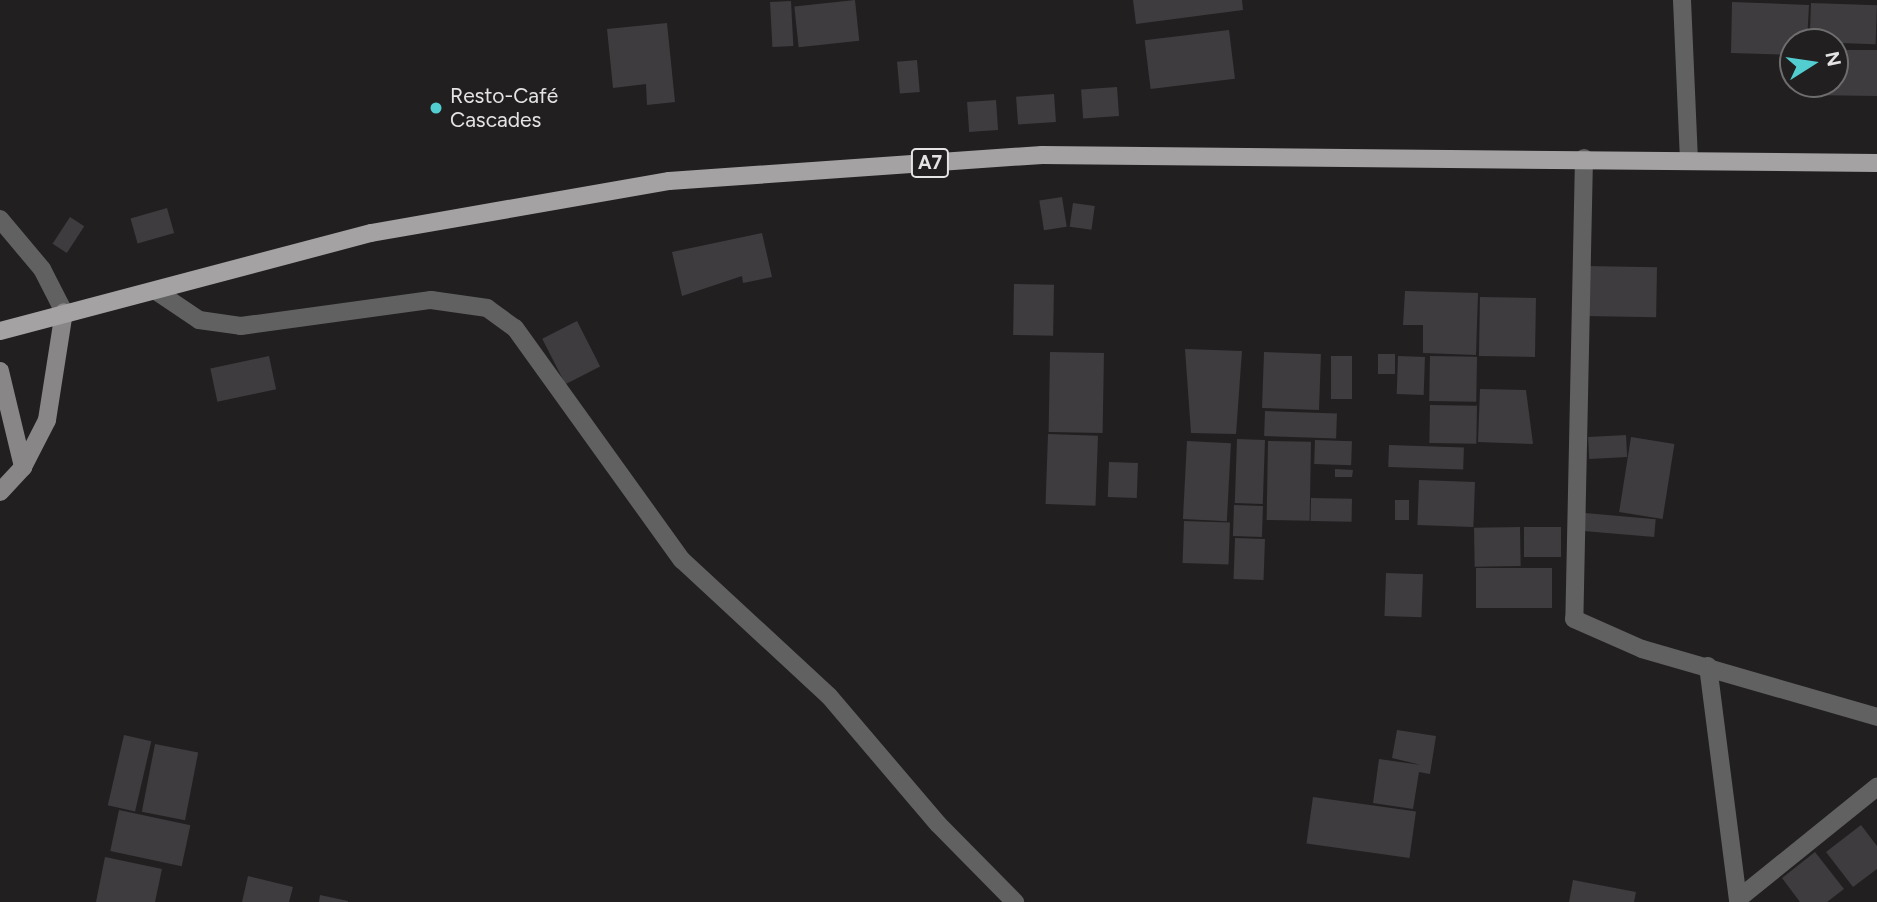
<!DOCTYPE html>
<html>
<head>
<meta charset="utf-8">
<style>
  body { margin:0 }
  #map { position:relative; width:1877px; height:902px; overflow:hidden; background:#211f20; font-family:Figtree,sans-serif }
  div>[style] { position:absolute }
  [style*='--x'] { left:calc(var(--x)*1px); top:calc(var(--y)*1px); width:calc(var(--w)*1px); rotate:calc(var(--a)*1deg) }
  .building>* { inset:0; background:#3e3c3f; transform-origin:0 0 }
  .street>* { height:18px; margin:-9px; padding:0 9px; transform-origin:9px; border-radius:9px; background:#626161 }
  .secondary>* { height:18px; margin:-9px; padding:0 9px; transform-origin:9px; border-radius:9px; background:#888686 }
  .primary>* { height:18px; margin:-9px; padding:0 9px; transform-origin:9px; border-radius:9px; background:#a5a2a3 }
  .dots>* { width:19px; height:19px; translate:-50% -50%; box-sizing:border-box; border:4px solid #211f20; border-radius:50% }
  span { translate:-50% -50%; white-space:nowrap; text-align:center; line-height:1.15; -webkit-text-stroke:5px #211f20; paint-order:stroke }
  .shield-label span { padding:2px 5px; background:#211f20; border:2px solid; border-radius:5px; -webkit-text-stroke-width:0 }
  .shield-label { font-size:19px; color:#e5e4e5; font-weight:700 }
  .poi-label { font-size:21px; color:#e5e4e5 }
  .left { translate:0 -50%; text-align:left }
  .north { position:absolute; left:1779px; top:28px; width:70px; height:70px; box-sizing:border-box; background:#211f20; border:2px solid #6f6e6f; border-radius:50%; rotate:78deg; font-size:19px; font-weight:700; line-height:28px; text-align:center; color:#e5e4e5 }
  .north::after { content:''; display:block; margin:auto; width:24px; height:32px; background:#52cdd0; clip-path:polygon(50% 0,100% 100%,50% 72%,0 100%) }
</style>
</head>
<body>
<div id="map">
  <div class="building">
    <div style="left:855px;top:0;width:41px;height:61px;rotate:84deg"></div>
    <div style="clip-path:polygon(1133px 0,1242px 0,1243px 10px,1136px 24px)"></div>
    <div style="left:791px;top:1px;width:45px;height:21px;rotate:87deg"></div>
    <div style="clip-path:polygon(1732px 2px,1809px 5px,1807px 42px,1793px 42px,1793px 55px,1731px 53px)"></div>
    <div style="left:1811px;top:3px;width:66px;height:39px;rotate:2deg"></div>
    <div style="clip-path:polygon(667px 23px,675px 102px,647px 105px,646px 84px,613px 88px,607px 29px)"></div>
    <div style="left:1229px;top:30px;width:49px;height:85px;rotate:83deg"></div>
    <div style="clip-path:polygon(1835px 50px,1877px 50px,1877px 96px,1807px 95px,1807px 84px,1835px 84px)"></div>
    <div style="left:917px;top:60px;width:32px;height:20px;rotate:85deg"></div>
    <div style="left:1117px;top:87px;width:29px;height:36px;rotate:86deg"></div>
    <div style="left:1054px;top:94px;width:28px;height:38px;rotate:86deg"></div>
    <div style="left:996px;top:100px;width:30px;height:29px;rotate:86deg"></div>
    <div style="left:1062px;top:197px;width:30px;height:23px;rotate:81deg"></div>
    <div style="left:1073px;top:203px;width:22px;height:24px;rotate:8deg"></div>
    <div style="left:167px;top:208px;width:26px;height:38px;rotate:74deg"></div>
    <div style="left:70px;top:217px;width:17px;height:32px;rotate:33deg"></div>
    <div style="clip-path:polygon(762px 233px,772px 277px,743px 283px,742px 276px,682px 296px,672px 252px)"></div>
    <div style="left:1586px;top:266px;width:71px;height:50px;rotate:1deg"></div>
    <div style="left:1014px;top:284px;width:40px;height:51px;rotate:1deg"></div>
    <div style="clip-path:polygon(1405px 291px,1478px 293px,1476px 355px,1423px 353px,1423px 325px,1403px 325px)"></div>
    <div style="left:1480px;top:297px;width:56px;height:59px;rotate:1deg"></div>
    <div style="left:577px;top:321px;width:51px;height:39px;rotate:63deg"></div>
    <div style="clip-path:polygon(1185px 349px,1242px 351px,1236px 434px,1191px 433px)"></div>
    <div style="left:1050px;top:352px;width:54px;height:80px;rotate:1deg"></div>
    <div style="left:1264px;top:352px;width:57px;height:56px;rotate:2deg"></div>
    <div style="left:1378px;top:354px;width:17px;height:20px"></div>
    <div style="left:269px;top:356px;width:34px;height:60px;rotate:78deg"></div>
    <div style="left:1331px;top:356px;width:21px;height:43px"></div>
    <div style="left:1398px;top:356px;width:27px;height:38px;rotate:2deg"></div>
    <div style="left:1430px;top:356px;width:47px;height:45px;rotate:1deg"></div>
    <div style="clip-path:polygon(1480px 389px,1526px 390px,1533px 444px,1478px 442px)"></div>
    <div style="left:1430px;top:405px;width:47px;height:38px;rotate:1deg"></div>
    <div style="left:1265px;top:411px;width:72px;height:25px;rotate:2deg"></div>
    <div style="left:1048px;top:434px;width:50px;height:70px;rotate:2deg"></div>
    <div style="left:1626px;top:435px;width:22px;height:38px;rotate:87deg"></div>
    <div style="left:1631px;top:437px;width:44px;height:76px;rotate:9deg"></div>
    <div style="left:1237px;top:439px;width:28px;height:64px;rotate:2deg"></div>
    <div style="left:1315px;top:440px;width:37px;height:24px;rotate:2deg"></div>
    <div style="left:1187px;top:441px;width:44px;height:78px;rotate:3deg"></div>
    <div style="left:1268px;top:441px;width:43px;height:79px;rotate:1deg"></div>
    <div style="left:1389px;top:445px;width:75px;height:22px;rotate:2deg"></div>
    <div style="left:1109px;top:462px;width:29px;height:35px;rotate:2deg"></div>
    <div style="clip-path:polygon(1335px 469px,1353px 470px,1352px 477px,1335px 477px)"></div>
    <div style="left:1419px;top:480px;width:56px;height:45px;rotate:2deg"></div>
    <div style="left:1311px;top:498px;width:41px;height:23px;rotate:1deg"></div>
    <div style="left:1395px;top:500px;width:14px;height:20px"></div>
    <div style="left:1234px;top:505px;width:29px;height:31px;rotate:2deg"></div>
    <div style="left:1585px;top:513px;width:71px;height:18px;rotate:5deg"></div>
    <div style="left:1184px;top:521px;width:46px;height:42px;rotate:2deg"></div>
    <div style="left:1520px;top:527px;width:39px;height:46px;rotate:89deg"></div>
    <div style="left:1524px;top:527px;width:37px;height:30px"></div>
    <div style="left:1235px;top:538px;width:30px;height:41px;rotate:2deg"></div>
    <div style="left:1476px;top:568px;width:76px;height:40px"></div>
    <div style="left:1386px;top:573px;width:37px;height:43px;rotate:2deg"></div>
    <div style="clip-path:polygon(1397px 730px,1436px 736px,1430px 774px,1419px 772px,1413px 809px,1373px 803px,1379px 759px,1421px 765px,1392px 758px)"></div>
    <div style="left:124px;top:735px;width:28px;height:72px;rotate:13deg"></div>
    <div style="left:155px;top:744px;width:44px;height:69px;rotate:11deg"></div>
    <div style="left:1313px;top:797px;width:104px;height:47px;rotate:8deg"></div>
    <div style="left:119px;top:810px;width:73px;height:42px;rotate:12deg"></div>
    <div style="clip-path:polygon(1861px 825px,1877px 846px,1877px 869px,1853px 887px,1826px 852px)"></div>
    <div style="clip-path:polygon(1815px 852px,1844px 889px,1827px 902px,1800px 902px,1782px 878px)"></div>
    <div style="clip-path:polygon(105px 857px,162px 869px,155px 902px,96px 902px)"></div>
    <div style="clip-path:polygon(248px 876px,293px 887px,289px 902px,242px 902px)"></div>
    <div style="clip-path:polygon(1573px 880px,1636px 892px,1634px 902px,1569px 902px)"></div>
    <div style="clip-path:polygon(320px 895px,348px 901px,348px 902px,319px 902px)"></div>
  </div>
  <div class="street">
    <div style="--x:1682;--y:0;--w:160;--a:87.5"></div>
    <div style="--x:1584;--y:158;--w:461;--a:91.2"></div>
    <div style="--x:1574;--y:619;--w:74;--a:23.8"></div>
    <div style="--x:1642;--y:649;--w:245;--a:16.1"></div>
    <div style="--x:0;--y:219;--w:65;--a:50"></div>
    <div style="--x:42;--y:269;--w:48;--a:62.9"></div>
    <div style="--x:156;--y:291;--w:52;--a:34"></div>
    <div style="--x:199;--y:320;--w:42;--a:8.1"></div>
    <div style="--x:241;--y:326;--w:192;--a:-7.8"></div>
    <div style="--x:431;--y:300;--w:57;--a:8.1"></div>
    <div style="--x:487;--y:308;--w:34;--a:36"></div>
    <div style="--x:515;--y:328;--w:286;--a:54.3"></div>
    <div style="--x:682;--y:560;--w:200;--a:42.8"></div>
    <div style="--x:829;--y:696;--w:168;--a:49.6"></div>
    <div style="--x:938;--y:824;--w:110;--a:45.4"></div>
    <div style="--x:1708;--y:666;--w:235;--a:82.7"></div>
    <div style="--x:1738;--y:899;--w:179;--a:-38.9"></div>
  </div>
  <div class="secondary">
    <div style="--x:0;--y:371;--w:99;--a:76.5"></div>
    <div style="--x:0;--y:492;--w:34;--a:-47"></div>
    <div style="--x:23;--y:467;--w:53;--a:-62.9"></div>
    <div style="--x:47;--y:420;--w:109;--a:-81.1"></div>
  </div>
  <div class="primary">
    <div style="--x:0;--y:331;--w:384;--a:-14.8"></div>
    <div style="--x:371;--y:233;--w:303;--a:-9.9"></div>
    <div style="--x:669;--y:181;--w:374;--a:-4"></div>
    <div style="--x:1042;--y:155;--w:835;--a:0.55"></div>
  </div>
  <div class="dots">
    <div style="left:436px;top:108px;background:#52cdd0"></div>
  </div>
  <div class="shield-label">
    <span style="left:930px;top:163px">A7</span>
  </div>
  <div class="poi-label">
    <span class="left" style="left:450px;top:108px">Resto-Café<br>Cascades</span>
  </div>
  <div class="north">N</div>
</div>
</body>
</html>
